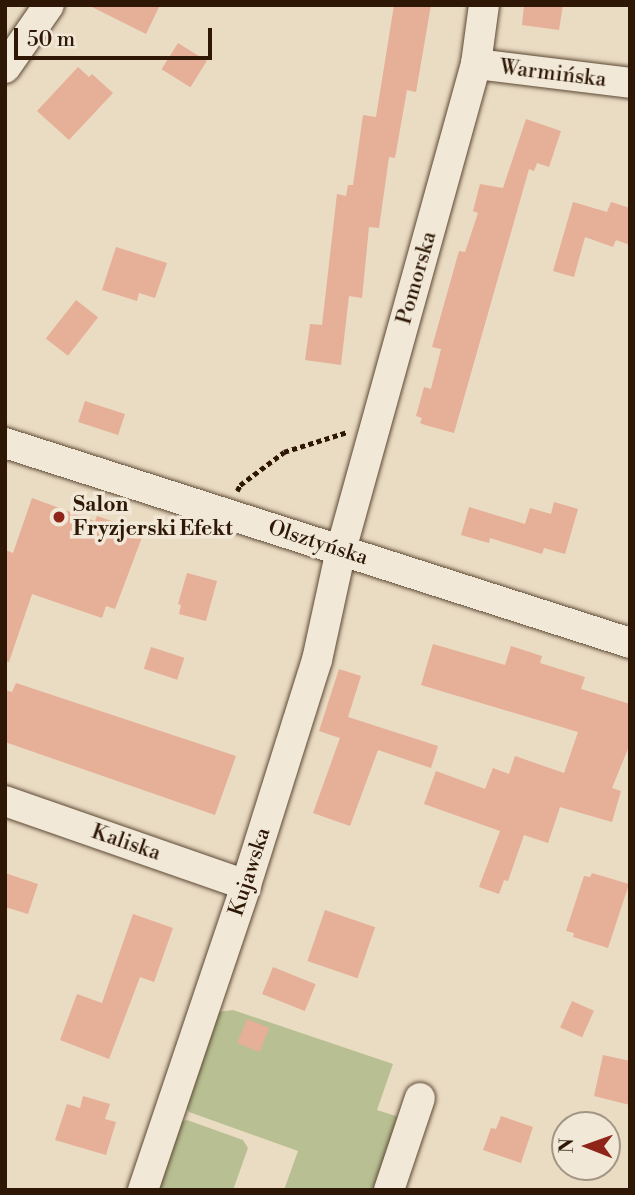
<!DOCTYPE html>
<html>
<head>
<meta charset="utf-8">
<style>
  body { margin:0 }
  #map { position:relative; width:635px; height:1195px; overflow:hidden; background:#eadbc3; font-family:"Libre Bodoni",serif }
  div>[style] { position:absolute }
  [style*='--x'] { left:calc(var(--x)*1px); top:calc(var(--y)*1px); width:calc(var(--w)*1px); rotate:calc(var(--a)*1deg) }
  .green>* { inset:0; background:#b8c093 }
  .building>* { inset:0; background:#e6af97; transform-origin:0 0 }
  .path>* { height:4.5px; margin-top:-2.25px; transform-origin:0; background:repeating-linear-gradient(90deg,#2e1805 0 5px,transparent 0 8.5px) }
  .roads { filter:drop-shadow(0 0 2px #5d4934) drop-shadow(0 0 2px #5d4934) }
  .minor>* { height:30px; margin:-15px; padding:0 15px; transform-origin:15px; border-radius:15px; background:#f1e8d8 }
  .dots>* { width:19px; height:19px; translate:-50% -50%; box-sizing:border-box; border:4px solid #f1e8d8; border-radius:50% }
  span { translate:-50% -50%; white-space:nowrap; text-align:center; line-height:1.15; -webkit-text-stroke:7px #f1e8d8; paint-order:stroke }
  .street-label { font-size:21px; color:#2e1805 }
  .poi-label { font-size:21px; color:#2e1805; font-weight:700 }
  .left { translate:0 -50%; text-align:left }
  .frame { position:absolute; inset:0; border:7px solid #2e1805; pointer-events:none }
  .north { position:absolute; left:551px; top:1111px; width:70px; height:70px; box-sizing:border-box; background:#f1e8d8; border:2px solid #a39584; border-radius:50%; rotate:271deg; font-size:19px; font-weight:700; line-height:28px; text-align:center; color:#2e1805 }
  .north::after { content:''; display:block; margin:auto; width:24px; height:32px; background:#8f2418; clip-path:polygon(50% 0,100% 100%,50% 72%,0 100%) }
  .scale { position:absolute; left:14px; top:28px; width:198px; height:32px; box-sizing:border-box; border:4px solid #2e1805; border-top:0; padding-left:9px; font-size:21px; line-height:24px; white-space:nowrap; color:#2e1805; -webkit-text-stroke:5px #f1e8d8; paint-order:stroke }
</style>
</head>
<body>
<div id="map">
  <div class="green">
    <div style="clip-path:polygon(233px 1010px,393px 1064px,377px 1110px,402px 1118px,378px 1190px,284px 1190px,298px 1151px,189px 1112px,185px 1106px,218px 1012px)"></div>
    <div style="clip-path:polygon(187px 1120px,243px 1140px,248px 1148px,233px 1190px,155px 1190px,178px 1123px)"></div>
  </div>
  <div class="building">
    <div style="clip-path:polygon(88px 5px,160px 5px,146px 34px)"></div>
    <div style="clip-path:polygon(394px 5px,431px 5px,416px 92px,407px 90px,395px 158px,389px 157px,379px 228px,369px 227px,362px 298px,349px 296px,341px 365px,305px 360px,310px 324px,322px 325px,337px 194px,346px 196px,348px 185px,353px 185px,363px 115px,376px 117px)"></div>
    <div style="clip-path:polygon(524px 5px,563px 5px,559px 30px,522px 25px)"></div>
    <div style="left:178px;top:43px;width:34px;height:31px;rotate:32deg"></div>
    <div style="clip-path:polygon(78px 67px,89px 77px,92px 74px,113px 93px,69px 140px,37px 111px)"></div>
    <div style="clip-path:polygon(526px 119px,561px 131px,549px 167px,537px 163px,534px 171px,529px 169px,454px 433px,425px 425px,420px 423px,422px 418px,416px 416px,424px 387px,431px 389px,441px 349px,432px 347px,459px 251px,465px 252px,478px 213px,473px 211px,480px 184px,503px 188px)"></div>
    <div style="clip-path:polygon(573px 202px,607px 212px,611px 202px,630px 208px,630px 245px,616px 240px,613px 247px,585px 237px,574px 277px,553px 271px)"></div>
    <div style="clip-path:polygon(116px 247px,167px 263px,155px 298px,139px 293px,137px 301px,102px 290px)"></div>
    <div style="left:76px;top:300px;width:28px;height:49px;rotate:38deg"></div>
    <div style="left:85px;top:401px;width:42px;height:22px;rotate:18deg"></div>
    <div style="clip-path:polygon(32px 498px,95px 521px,97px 516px,144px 532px,115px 609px,106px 606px,102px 618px,32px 594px,9px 662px,5px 661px,5px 550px,13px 553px)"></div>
    <div style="clip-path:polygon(554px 502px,578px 509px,565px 554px,544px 548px,542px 554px,490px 538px,489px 543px,461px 535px,469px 507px,525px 524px,530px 508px,551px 514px)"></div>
    <div style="clip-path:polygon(187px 573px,217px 581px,206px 621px,179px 614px,181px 605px,178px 604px)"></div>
    <div style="clip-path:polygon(433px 644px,505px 665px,511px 646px,542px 656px,540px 663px,585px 677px,581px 689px,630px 704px,630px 744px,612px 788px,621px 791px,612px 822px,560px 807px,548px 843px,524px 835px,508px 881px,504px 880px,499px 894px,479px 887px,500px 831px,424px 804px,436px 771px,485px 789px,493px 768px,509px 774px,515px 756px,564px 773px,578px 732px,421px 685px)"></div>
    <div style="left:151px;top:647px;width:35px;height:23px;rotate:18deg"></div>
    <div style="clip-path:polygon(339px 669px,361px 676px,348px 717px,438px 746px,431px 768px,378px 750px,350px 826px,313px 813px,340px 738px,319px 731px)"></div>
    <div style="clip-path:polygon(16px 683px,236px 756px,215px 815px,5px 742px,5px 690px,12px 692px)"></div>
    <div style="clip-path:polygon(5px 873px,38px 884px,28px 914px,5px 907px)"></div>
    <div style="clip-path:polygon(592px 873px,629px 884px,608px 948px,573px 937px,574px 933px,566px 931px,584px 876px,590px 877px)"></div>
    <div style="left:325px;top:910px;width:53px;height:54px;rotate:19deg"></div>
    <div style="clip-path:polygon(133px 914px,173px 928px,154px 982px,140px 977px,109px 1059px,60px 1040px,77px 994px,102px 1003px)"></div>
    <div style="left:273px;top:967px;width:46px;height:29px;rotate:22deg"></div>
    <div style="left:572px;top:1001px;width:24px;height:29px;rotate:24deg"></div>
    <div style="left:247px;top:1019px;width:24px;height:26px;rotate:22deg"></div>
    <div style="clip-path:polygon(603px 1055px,630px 1061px,630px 1105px,594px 1096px)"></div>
    <div style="clip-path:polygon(83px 1096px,110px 1104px,105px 1119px,116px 1122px,106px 1155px,55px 1140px,67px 1104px,80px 1108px)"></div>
    <div style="clip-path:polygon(501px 1116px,533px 1127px,521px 1163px,483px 1150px,491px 1128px,496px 1129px)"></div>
  </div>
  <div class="path">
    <div style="--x:237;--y:491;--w:7;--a:-63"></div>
    <div style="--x:240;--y:485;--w:55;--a:-36.9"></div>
    <div style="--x:284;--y:452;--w:66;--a:-17.6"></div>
  </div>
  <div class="roads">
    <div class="minor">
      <div style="--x:476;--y:64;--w:155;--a:7"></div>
      <div style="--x:5;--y:68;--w:77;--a:-55.1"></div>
      <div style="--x:5;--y:443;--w:656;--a:17.74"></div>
      <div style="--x:5;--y:801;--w:255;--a:19.2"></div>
      <div style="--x:143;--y:1190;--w:322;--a:-71.3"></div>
      <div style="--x:246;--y:885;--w:236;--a:-72.5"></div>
      <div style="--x:317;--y:660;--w:113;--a:-77.7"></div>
      <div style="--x:341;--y:550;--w:504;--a:-74.48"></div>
      <div style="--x:476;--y:64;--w:60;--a:-82.3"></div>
      <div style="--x:389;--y:1190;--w:97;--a:-71.4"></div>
    </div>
  </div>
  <div class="dots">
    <div style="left:59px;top:517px;background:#8f2418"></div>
  </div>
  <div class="street-label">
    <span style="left:553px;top:74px;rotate:7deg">Warmińska</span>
    <span style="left:417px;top:278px;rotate:-74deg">Pomorska</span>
    <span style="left:318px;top:543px;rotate:18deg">Olsztyńska</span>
    <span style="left:126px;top:843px;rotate:19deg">Kaliska</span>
    <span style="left:250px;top:872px;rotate:-72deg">Kujawska</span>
  </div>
  <div class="poi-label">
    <span class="left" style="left:73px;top:517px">Salon<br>Fryzjerski Efekt</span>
  </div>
  <div class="frame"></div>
  <div class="north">N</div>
  <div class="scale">50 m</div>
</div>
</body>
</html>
